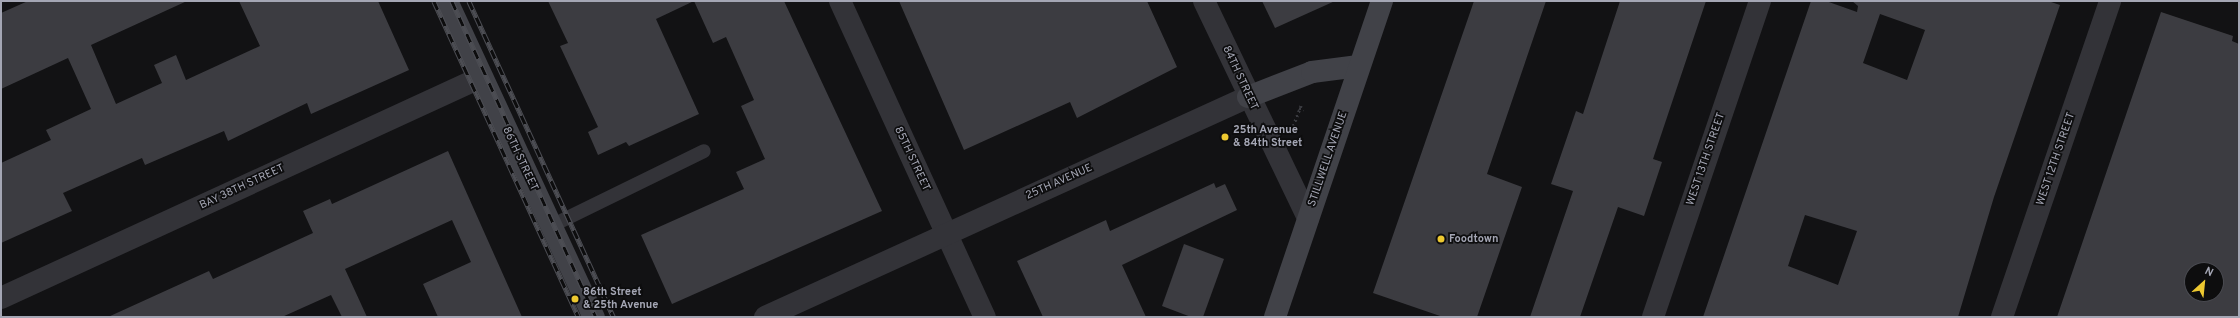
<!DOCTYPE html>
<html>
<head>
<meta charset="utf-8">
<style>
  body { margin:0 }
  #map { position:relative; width:2240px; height:318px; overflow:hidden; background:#121214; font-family:Overpass,sans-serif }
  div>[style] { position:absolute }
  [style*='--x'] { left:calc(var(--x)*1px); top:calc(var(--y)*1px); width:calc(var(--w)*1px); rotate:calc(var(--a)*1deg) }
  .building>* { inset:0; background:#3c3c41 }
  .path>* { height:2.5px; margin-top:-1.25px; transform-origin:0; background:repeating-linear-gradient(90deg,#393a3f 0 2px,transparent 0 5px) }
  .lane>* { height:14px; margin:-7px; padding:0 7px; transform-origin:7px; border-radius:7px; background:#333338 }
  .street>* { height:22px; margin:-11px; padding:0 11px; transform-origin:11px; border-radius:11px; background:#333338 }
  .secondary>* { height:22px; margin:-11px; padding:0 11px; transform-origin:11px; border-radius:11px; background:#414248 }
  .rail>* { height:4.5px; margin-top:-2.25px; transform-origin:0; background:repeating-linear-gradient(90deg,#0d0d0e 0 9px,#4c4d53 0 18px); box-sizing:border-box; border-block:1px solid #4c4d53 }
  .dots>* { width:11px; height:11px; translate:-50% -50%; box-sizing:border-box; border:2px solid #0d0d0e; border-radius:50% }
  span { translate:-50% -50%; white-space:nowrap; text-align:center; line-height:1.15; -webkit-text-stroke:3.5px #0d0d0e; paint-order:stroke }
  .street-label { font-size:11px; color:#a4a6b4 }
  .poi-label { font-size:11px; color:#a4a6b4; font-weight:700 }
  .left { translate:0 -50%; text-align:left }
  .frame { position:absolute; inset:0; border:2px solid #a4a6b4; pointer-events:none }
  .north { position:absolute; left:2184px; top:262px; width:40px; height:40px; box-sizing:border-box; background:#0d0d0e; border:1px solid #494a50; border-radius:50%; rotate:27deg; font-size:11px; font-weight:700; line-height:16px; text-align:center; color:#a4a6b4 }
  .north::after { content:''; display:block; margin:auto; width:14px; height:18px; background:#edc830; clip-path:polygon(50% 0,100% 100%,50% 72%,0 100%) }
</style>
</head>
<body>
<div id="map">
  <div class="building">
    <div style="clip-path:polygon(28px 1px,187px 1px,91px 45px,116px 104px,162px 83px,154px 65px,176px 55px,186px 80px,260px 46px,239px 1px,378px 1px,409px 70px,311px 114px,307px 103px,228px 141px,224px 131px,145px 165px,142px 158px,63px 193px,72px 211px,1px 243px,1px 163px,51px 140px,46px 130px,91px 109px,68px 58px,1px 89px,1px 13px)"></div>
    <div style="clip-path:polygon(548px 1px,694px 1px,656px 19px,699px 114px,629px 146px,626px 142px,598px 155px,588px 132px,598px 127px,560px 46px,568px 43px)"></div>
    <div style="clip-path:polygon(694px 1px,784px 1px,882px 211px,672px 304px,641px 235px,744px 189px,736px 172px,765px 159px,741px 106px,754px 100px,726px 37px,713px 43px)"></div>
    <div style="clip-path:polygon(899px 1px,1147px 1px,1177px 67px,1077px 118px,1070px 102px,964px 150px)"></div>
    <div style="clip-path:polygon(1262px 1px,1335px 1px,1275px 28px)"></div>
    <div style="clip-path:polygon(1474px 1px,1546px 1px,1487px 174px,1522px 187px,1477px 317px,1443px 317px,1373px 293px)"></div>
    <div style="clip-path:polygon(1620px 1px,1706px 1px,1653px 159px,1662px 162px,1644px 216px,1618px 207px,1580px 317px,1530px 317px,1573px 191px,1551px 184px,1576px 111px,1583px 114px)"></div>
    <div style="clip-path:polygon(evenodd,1811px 1px,1826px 1px,1857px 12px,1858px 6px,1852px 1px,2048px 1px,2060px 5px,1994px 197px,1958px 317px,1703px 317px,1811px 1px,1880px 14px,1925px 30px,1907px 80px,1863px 63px,1880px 14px,1811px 1px,1805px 215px,1857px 231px,1838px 285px,1788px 266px,1805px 215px)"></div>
    <div style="clip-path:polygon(evenodd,2161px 12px,2233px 36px,2232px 41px,2239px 44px,2239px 317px,2057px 317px,2161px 12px,2192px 270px,2216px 270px,2216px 294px,2192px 294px,2192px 270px)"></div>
    <div style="clip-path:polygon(448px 151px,522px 317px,438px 317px,423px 284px,471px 262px,452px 220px,345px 269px,367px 317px,342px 317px,331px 295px,282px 317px,108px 317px,209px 271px,213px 279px,313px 233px,303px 211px,330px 199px,332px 204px)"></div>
    <div style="clip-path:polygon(1214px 183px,1216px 188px,1225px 184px,1237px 210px,1122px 265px,1146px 317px,1043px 317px,1017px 261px,1106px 220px,1110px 231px)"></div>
    <div style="clip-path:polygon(1184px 244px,1224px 259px,1203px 317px,1191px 317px,1162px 306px)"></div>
  </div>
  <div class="path">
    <div style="--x:1299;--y:108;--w:5;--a:22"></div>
    <div style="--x:1293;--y:126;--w:22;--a:-69"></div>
  </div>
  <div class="lane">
    <div style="--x:551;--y:226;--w:170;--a:-26.1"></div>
  </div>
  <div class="street">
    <div style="--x:840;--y:1;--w:348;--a:65.4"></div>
    <div style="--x:1204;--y:1;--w:241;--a:64.4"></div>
    <div style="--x:1;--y:298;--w:529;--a:-24.68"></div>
    <div style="--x:765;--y:317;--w:531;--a:-24.49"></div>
    <div style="--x:1653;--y:317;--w:334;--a:-71.3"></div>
    <div style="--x:2002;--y:317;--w:334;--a:-71.1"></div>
  </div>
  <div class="secondary">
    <div style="--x:447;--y:1;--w:349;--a:65.1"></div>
    <div style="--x:1248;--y:97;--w:69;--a:-21.3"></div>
    <div style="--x:1312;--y:72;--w:47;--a:-7.3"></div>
    <div style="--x:1275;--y:317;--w:334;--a:-71.3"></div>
  </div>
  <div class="rail">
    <div style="--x:434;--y:1;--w:348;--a:65.4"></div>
    <div style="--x:452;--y:1;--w:347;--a:65.5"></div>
    <div style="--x:469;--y:1;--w:348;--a:65.4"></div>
  </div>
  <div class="dots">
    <div style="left:1225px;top:137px;background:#edc830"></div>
    <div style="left:1441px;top:239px;background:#edc830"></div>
    <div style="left:575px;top:299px;background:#edc830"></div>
  </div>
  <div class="street-label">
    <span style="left:1240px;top:78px;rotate:65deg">84TH STREET</span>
    <span style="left:520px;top:159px;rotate:65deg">86TH STREET</span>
    <span style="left:912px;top:159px;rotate:65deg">85TH STREET</span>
    <span style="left:1328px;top:159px;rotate:-71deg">STILLWELL AVENUE</span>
    <span style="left:1706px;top:159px;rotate:-71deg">WEST 13TH STREET</span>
    <span style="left:2056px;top:159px;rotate:-71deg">WEST 12TH STREET</span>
    <span style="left:1059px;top:182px;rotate:-24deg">25TH AVENUE</span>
    <span style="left:242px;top:187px;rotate:-25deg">BAY 38TH STREET</span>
  </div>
  <div class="poi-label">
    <span class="left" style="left:1233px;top:137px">25th Avenue<br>&amp; 84th Street</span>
    <span class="left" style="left:1449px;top:239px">Foodtown</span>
    <span class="left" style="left:583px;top:299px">86th Street<br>&amp; 25th Avenue</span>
  </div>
  <div class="frame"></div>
  <div class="north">N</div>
</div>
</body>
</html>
